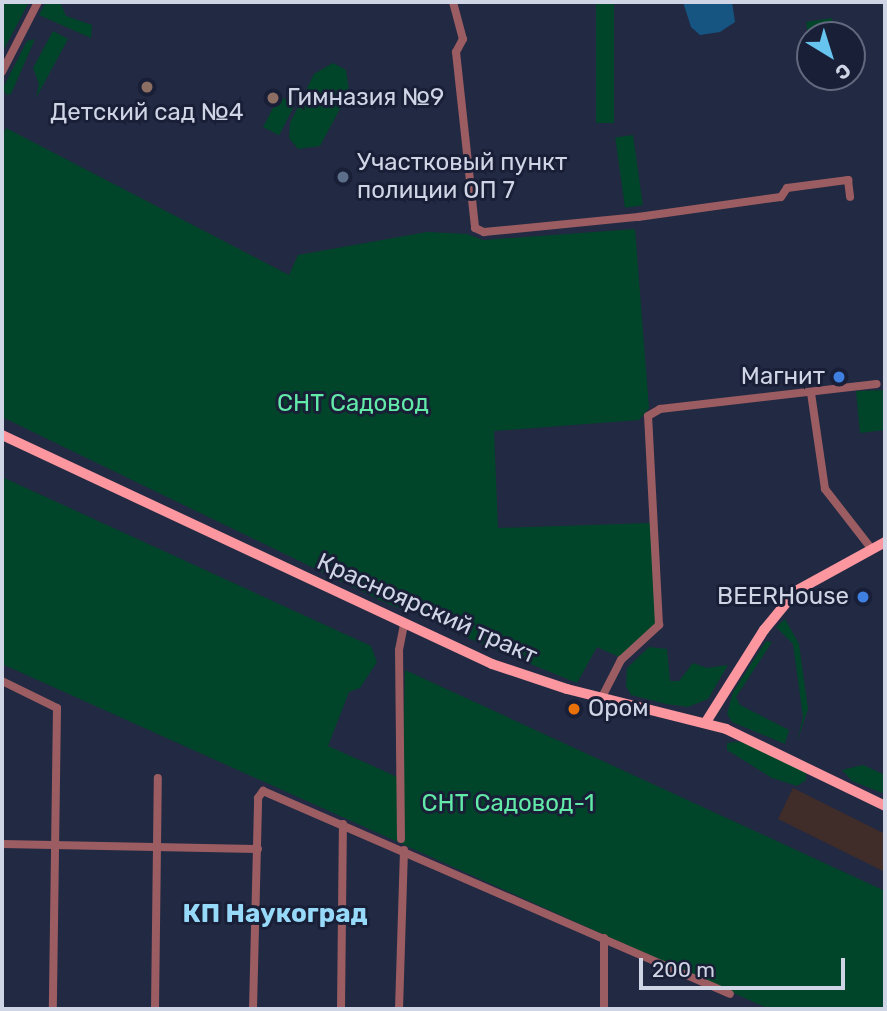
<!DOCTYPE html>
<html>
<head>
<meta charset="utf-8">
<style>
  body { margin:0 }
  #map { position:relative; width:887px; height:1011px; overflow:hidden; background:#222942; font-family:Rubik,sans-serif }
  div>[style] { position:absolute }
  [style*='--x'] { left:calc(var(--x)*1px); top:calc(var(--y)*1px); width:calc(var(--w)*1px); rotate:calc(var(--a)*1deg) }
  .industrial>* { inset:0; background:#402c28 }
  .green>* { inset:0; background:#004529; transform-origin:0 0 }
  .water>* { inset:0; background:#165482 }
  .minor>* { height:8px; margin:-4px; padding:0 4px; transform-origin:4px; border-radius:4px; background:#9b5d62 }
  .major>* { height:10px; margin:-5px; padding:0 5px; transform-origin:5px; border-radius:5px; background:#fc969f }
  .dots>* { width:19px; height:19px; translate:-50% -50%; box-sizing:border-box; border:4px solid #191f37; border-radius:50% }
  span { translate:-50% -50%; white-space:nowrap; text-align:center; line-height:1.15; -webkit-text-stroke:6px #191f37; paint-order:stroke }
  .poi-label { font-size:24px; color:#d0d5e6 }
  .left { translate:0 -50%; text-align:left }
  .right { translate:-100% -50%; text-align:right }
  .park-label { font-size:24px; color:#62eaa9 }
  .street-label { font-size:24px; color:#d0d5e6 }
  .neighbourhood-label { font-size:26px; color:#97d9f9; font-weight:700 }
  .frame { position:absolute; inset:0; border:4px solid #d0d5e6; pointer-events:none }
  .north { position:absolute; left:796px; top:21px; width:70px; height:70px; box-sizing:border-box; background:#191f37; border:2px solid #62687d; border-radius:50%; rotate:142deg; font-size:19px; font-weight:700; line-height:28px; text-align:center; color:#d0d5e6 }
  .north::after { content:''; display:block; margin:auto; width:24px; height:32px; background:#66c4ef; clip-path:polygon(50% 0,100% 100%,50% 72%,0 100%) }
  .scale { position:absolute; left:639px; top:958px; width:206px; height:32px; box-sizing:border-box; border:4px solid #d0d5e6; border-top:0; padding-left:9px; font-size:21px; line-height:24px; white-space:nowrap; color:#d0d5e6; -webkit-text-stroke:5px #191f37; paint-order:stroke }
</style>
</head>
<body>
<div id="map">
  <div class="industrial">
    <div style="clip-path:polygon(793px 788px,885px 834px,885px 872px,778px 819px)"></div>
  </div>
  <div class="green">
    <div style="clip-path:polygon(2px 2px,29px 2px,2px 53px)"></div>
    <div style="clip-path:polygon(46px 2px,60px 2px,66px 16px,92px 25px,91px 38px,39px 15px)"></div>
    <div style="left:596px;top:2px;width:18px;height:121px"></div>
    <div style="clip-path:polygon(832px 18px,834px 35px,810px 35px,809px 41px,806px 22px)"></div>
    <div style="clip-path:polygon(53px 31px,68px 39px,36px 98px,39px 84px,33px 68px)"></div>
    <div style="clip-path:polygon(35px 39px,11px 94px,6px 95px,3px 88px,27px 41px)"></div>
    <div style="clip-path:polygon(333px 63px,346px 70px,349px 92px,320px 146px,298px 149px,289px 138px,290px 123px,314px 74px)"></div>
    <div style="left:279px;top:96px;width:18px;height:35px;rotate:27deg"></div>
    <div style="clip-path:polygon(6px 128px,289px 275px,298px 255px,427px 232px,467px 234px,483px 240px,635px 229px,649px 408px,639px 420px,494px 431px,498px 528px,650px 523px,656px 627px,619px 657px,597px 647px,577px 683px,470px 639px,441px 621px,390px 605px,2px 417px,2px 136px)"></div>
    <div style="left:633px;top:135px;width:71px;height:18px;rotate:82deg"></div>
    <div style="clip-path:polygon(885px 390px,885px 430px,860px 433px,856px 391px)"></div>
    <div style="clip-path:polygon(2px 477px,371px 646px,377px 662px,360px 688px,349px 692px,328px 746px,402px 779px,405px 670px,885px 891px,885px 1009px,769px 1009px,2px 664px)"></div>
    <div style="clip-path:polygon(785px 619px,799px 644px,808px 709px,797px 742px,803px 717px,793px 644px,776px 627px)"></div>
    <div style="clip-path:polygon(766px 641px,772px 642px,736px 697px,740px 705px,789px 730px,785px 744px,732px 722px,727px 714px,733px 692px)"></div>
    <div style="clip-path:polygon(649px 647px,667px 649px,670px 681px,679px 681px,693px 663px,707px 668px,728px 665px,708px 699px,688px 707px,666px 704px,631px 695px,626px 686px,627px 668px)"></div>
    <div style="clip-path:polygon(735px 742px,749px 742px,806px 772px,806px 780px,797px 786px,772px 778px,727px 750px,727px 743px)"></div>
    <div style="clip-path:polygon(863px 765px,885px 775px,885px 794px,852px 781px,842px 770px)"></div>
  </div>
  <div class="water">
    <div style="clip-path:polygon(683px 2px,732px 2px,735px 22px,720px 32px,700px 35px,691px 27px)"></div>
  </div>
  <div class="minor">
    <div style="--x:453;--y:2;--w:38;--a:75"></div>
    <div style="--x:463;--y:39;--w:15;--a:118"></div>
    <div style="--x:456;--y:52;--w:177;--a:83.8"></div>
    <div style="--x:475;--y:228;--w:10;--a:24"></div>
    <div style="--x:484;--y:232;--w:155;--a:-5.6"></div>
    <div style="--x:638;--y:217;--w:144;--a:-8"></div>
    <div style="--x:781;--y:197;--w:11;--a:-56"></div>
    <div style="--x:787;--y:188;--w:62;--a:-7.5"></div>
    <div style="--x:848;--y:180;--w:17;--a:83"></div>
    <div style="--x:2;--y:72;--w:79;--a:-62.8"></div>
    <div style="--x:811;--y:393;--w:97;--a:81.7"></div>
    <div style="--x:825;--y:489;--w:75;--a:52.1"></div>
    <div style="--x:2;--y:681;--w:61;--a:26.1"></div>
    <div style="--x:57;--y:708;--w:301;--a:90.8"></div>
    <div style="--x:602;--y:697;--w:42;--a:-62.8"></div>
    <div style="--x:621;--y:660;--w:52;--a:-42.6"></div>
    <div style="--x:659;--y:625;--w:209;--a:-93"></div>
    <div style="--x:648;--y:416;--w:14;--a:-30"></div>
    <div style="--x:660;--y:409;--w:218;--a:-6.6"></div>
    <div style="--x:401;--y:839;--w:189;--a:-90.6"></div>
    <div style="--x:399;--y:650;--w:25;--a:-79"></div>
    <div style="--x:2;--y:844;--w:256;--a:1.1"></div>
    <div style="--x:604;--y:938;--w:71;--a:90"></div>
    <div style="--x:155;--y:1009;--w:231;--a:-89.3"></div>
    <div style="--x:253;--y:1009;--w:211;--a:-88.6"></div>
    <div style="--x:258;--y:798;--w:9;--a:-54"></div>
    <div style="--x:263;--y:791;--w:509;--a:23.49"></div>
    <div style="--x:341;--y:1009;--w:185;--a:-89.4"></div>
    <div style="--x:399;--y:1009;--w:159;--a:-88.2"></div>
  </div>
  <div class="major">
    <div style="--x:2;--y:435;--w:541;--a:25.05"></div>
    <div style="--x:492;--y:664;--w:79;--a:18.4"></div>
    <div style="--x:567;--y:689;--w:164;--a:14.1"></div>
    <div style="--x:726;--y:729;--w:177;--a:25.8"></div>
    <div style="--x:706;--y:722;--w:109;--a:-57.8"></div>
    <div style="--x:764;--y:630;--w:50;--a:-50.6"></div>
    <div style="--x:796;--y:591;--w:102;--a:-28.8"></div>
  </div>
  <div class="dots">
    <div style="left:147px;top:87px;background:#8d6e63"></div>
    <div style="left:273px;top:98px;background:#8d6e63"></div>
    <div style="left:343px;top:177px;background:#5c6f8a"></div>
    <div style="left:839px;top:377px;background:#3f7fe0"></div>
    <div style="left:863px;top:597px;background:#3f7fe0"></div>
    <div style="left:574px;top:709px;background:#e8710a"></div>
  </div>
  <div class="poi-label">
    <span class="left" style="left:287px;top:98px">Гимназия №9</span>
    <span style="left:147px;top:113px">Детский сад №4</span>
    <span class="left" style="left:357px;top:177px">Участковый пункт<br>полиции ОП 7</span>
    <span class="right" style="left:825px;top:377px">Магнит</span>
    <span class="right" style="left:849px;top:597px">BEERHouse</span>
    <span class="left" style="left:588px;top:709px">Ором</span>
  </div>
  <div class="park-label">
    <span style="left:353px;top:404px">СНТ Садовод</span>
    <span style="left:508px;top:804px">СНТ Садовод-1</span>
  </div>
  <div class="street-label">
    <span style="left:427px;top:609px;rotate:24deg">Красноярский тракт</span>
  </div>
  <div class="neighbourhood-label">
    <span style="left:275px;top:914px">КП Наукоград</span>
  </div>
  <div class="frame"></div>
  <div class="north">С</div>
  <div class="scale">200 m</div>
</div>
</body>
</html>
